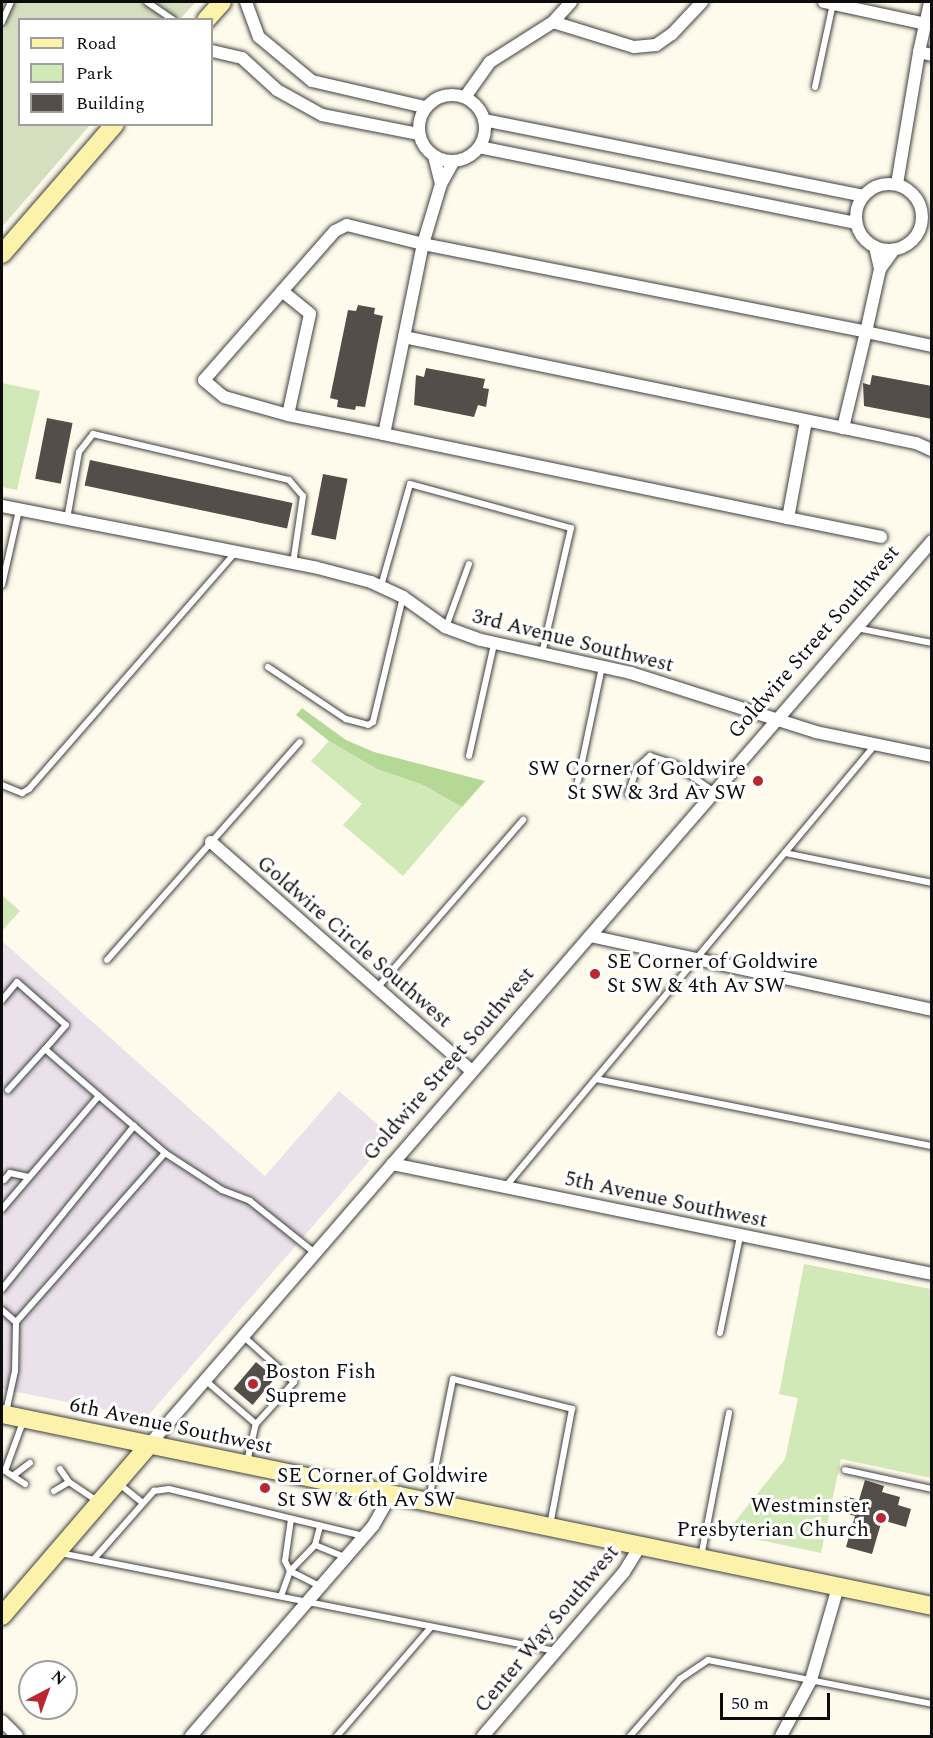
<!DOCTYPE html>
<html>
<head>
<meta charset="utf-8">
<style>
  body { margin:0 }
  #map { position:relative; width:933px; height:1738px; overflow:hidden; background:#fffbec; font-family:Spectral,serif }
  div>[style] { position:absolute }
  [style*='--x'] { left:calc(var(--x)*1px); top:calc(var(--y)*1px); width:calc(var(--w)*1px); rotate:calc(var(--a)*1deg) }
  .industrial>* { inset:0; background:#eae1eb }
  .green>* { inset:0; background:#d1e8b7 }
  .forest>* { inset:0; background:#b5d897 }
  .cemetery>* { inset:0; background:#d5dfbf }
  .building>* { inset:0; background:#554d49; transform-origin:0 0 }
  .roads { filter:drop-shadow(0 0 2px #3f3f3f) drop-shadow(0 0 2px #3f3f3f) }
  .lane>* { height:6px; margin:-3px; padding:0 3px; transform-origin:3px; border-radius:3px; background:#fff }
  .street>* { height:12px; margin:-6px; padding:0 6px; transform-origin:6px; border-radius:6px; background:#fff }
  .street>.ring { margin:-6px; padding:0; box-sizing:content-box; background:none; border:12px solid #fff; border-radius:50% }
  .secondary>* { height:18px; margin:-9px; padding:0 9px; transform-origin:9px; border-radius:9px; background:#fdf2a9 }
  .dots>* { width:16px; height:16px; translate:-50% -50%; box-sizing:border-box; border:3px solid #fff; border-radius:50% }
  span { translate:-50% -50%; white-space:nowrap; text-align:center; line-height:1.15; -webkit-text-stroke:6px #fff; paint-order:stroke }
  .street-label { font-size:21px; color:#0c0c0c }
  .poi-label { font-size:21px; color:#0c0c0c }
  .right { translate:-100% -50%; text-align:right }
  .left { translate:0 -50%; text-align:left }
  .frame { position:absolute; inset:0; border:3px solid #0c0c0c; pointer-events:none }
  .legend { position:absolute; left:18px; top:18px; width:195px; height:108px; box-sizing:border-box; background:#fff; border:2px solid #9e9e9e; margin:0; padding:8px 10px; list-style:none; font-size:18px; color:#0c0c0c }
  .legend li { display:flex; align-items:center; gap:12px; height:30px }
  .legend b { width:30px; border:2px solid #9e9e9e }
  .north { position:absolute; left:18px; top:1660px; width:60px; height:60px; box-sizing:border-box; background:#fff; border:2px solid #9e9e9e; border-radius:50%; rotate:41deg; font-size:16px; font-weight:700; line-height:24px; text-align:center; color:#0c0c0c }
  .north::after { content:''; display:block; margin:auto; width:21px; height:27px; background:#b92831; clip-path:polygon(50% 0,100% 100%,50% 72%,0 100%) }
  .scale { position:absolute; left:720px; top:1693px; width:110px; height:27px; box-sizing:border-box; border:3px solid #0c0c0c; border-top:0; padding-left:8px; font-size:18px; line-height:21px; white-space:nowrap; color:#0c0c0c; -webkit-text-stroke:4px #fff; paint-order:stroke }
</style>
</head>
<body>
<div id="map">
  <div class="industrial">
    <div style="clip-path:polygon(2px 941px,265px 1176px,339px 1091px,391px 1136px,146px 1418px,2px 1389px)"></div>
  </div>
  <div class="green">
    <div style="clip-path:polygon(2px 383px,40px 391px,17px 490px,2px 487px)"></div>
    <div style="clip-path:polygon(329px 741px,377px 769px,423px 785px,462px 807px,403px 876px,343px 825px,362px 804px,311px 761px)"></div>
    <div style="clip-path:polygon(2px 895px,20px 911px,2px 931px)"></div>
    <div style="clip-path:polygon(804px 1264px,931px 1289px,931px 1478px,841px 1459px,821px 1553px,726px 1533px,785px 1459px,798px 1398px,779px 1394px)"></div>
  </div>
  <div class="forest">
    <div style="clip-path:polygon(302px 708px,346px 740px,374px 752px,485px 781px,462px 807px,423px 785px,377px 769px,329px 741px,296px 715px)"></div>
  </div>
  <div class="cemetery">
    <div style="clip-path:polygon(2px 2px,196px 2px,180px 19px,20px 20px,20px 124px,90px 125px,2px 227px)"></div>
  </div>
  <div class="building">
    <div style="clip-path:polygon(358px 305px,375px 308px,374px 314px,383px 316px,365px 407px,356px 406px,355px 410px,337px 407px,338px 400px,330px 398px,348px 310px,356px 311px)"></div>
    <div style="clip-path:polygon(426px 368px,485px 379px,483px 388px,489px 389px,486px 407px,478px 405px,474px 417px,414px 405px,416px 375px,424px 377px)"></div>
    <div style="clip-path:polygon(872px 375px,932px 386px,932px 419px,864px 406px,863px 383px,870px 385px)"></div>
    <div style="left:47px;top:418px;width:26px;height:62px;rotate:11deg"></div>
    <div style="left:90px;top:460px;width:207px;height:26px;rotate:12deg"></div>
    <div style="left:323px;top:474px;width:25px;height:62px;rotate:11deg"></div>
    <div style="left:256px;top:1362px;width:25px;height:35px;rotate:40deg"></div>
    <div style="clip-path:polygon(865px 1480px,884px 1486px,882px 1492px,900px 1497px,898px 1505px,911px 1509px,906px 1527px,882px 1520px,872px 1554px,846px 1547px,855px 1516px,841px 1512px,845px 1496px,859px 1500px)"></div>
  </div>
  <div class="roads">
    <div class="lane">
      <div style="--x:147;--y:2;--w:32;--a:34"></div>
      <div style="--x:2;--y:22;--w:22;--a:-66"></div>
      <div style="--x:815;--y:87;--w:85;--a:-77.8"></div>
      <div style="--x:67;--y:519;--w:68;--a:-79.8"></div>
      <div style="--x:79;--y:452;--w:23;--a:-52"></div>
      <div style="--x:93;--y:434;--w:201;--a:13.2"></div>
      <div style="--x:289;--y:480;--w:21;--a:49"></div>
      <div style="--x:303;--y:496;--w:69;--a:98.4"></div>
      <div style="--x:2;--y:585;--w:77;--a:-77.2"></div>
      <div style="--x:381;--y:586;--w:106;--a:-74.1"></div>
      <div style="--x:410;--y:484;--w:167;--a:15.3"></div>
      <div style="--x:571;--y:528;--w:129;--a:103"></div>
      <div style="--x:446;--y:627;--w:67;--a:-69.9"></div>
      <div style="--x:856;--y:628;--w:77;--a:11.2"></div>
      <div style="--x:268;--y:667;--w:94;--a:33.7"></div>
      <div style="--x:346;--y:719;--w:23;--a:15"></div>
      <div style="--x:368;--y:725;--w:6;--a:-31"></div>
      <div style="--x:373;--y:722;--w:129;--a:-76.5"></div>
      <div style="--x:469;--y:756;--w:115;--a:-77.4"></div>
      <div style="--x:578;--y:781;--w:116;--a:-78.1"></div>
      <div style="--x:2;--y:785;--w:22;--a:22"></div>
      <div style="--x:22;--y:793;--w:8;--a:-30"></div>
      <div style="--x:29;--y:789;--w:312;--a:-48.9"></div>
      <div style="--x:628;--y:794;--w:28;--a:-71"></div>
      <div style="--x:637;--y:768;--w:18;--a:-43"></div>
      <div style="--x:650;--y:756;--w:26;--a:18"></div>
      <div style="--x:675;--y:764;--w:48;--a:35.7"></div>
      <div style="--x:785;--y:853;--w:150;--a:11.5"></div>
      <div style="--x:107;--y:960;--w:291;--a:-48.5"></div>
      <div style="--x:377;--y:988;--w:223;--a:-49"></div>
      <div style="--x:2;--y:1000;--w:23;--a:-50"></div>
      <div style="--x:17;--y:982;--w:65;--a:41.3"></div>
      <div style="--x:66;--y:1025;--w:32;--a:131"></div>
      <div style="--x:596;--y:1079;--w:343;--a:11.3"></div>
      <div style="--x:8;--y:1090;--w:55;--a:-47.9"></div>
      <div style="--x:45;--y:1049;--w:72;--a:41"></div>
      <div style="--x:4;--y:1180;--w:9;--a:-49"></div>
      <div style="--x:10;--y:1173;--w:19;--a:12"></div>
      <div style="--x:506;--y:1186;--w:575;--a:-50.08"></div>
      <div style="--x:2;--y:1209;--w:149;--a:-49.4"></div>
      <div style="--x:99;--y:1096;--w:87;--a:40.8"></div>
      <div style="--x:2;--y:1289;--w:210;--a:-51"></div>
      <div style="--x:2;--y:1310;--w:18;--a:41"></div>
      <div style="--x:720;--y:1333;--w:99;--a:-78.3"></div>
      <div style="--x:205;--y:1380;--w:67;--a:40.8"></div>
      <div style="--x:256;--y:1424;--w:57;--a:-47.9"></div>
      <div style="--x:294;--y:1382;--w:69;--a:-138"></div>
      <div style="--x:6;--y:1412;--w:42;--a:-77.6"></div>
      <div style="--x:15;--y:1371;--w:49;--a:-88.8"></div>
      <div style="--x:16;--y:1322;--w:225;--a:-48.6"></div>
      <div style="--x:165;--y:1153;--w:68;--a:33"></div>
      <div style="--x:222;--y:1190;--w:30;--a:21"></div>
      <div style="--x:250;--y:1201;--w:83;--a:38.7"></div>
      <div style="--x:24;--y:1419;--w:55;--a:110.1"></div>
      <div style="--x:5;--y:1471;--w:24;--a:33"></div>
      <div style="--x:247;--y:1462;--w:39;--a:-77"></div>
      <div style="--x:60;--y:1469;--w:16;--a:55"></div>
      <div style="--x:69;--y:1482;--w:36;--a:34"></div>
      <div style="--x:845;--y:1470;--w:89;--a:12.3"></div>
      <div style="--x:14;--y:1475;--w:20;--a:-37"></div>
      <div style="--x:118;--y:1483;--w:32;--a:39"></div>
      <div style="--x:54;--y:1491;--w:17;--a:-31"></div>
      <div style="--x:429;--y:1499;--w:122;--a:-78.7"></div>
      <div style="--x:453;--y:1379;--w:123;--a:14.1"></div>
      <div style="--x:572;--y:1409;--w:118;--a:100.7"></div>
      <div style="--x:291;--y:1519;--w:42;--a:98.1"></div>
      <div style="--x:285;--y:1561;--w:11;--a:63"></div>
      <div style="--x:290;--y:1571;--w:34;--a:27"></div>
      <div style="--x:315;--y:1545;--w:20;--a:-75"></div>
      <div style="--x:60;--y:1553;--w:506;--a:11.18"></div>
      <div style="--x:701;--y:1557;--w:147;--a:-79"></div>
      <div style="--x:94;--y:1559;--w:91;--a:-48.6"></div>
      <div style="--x:154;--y:1491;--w:15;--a:-8"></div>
      <div style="--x:169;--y:1489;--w:200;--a:13.6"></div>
      <div style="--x:281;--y:1596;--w:27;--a:-70"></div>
      <div style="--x:290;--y:1571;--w:36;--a:-46"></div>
      <div style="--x:315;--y:1545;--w:32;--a:22"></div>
      <div style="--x:337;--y:1736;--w:144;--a:-49.2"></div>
      <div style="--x:630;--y:1736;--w:76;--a:-48.7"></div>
      <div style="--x:680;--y:1679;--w:34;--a:-34"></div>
      <div style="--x:708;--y:1660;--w:228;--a:11.1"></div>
    </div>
    <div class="street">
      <div style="--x:246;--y:2;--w:37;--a:70"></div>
      <div style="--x:259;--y:37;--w:69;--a:39.7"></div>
      <div style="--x:312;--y:81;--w:116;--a:13"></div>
      <div style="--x:824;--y:2;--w:104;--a:12.2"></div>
      <div style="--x:553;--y:22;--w:85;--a:17.2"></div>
      <div style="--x:634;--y:47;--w:22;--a:-5"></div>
      <div style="--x:656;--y:45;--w:19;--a:-35"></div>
      <div style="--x:672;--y:34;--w:44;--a:-46.8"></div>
      <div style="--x:212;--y:51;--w:31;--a:13"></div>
      <div style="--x:242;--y:58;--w:47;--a:42.4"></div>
      <div style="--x:277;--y:90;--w:51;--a:29.1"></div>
      <div style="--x:322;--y:115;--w:99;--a:11.1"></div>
      <div style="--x:919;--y:52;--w:51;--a:-77.6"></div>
      <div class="ring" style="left:419px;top:95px;width:54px;height:54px"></div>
      <div style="--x:465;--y:97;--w:43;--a:-54.5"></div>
      <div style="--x:490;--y:62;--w:75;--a:-32.4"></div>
      <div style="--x:553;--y:22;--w:27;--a:-48"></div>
      <div style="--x:484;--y:120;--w:387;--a:11.3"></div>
      <div style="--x:479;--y:147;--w:385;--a:11.4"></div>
      <div style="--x:434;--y:156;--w:29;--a:76"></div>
      <div style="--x:441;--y:184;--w:26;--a:-61"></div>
      <div class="ring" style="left:856px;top:184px;width:54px;height:54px"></div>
      <div style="--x:897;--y:184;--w:134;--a:-80.5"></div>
      <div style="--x:919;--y:52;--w:13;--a:13"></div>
      <div style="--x:875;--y:247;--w:23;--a:77"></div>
      <div style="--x:880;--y:269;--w:24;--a:-54"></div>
      <div style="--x:880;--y:269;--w:65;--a:102.5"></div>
      <div style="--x:866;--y:332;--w:67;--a:12"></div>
      <div style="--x:282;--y:291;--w:36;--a:39"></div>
      <div style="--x:310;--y:314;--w:103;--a:102.3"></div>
      <div style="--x:288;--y:415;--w:98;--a:11.2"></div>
      <div style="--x:404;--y:337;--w:95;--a:-78.5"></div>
      <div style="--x:423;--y:244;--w:452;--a:11.2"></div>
      <div style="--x:866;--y:332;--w:99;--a:103.5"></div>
      <div style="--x:288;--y:415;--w:66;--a:-164.3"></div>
      <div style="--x:224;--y:397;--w:26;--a:-140"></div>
      <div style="--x:204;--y:380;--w:198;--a:-48.7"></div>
      <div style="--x:335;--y:231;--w:13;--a:-27"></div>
      <div style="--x:347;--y:225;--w:78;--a:14"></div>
      <div style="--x:423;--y:244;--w:63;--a:-73.3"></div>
      <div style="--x:806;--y:421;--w:99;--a:100.5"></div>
      <div style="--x:788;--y:518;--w:413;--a:-168.3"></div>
      <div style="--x:384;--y:434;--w:99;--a:-78.3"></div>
      <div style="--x:404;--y:337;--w:523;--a:11.7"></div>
      <div style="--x:916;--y:443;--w:17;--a:24"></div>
      <div style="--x:2;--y:506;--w:318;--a:11.1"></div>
      <div style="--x:314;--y:567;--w:59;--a:14.7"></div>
      <div style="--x:371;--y:582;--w:35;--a:25"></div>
      <div style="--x:403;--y:597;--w:52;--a:35.5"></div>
      <div style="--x:445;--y:627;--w:38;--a:20"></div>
      <div style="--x:481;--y:640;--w:154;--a:12.4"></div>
      <div style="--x:631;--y:673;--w:194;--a:17.7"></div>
      <div style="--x:816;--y:732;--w:118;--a:11.7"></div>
      <div style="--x:788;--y:518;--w:95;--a:11.5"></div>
      <div style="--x:211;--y:842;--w:347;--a:41.3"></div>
      <div style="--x:590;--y:936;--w:350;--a:12.2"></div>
      <div style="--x:392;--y:1164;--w:551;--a:11.51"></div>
      <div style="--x:149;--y:1445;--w:1196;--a:-49.1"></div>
      <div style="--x:2;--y:1721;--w:21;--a:45"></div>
      <div style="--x:191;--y:1736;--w:278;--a:-49.1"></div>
      <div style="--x:373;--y:1526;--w:36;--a:-60"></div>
      <div style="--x:483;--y:1736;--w:216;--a:-49.3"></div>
      <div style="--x:624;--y:1572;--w:32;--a:-58"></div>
      <div style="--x:781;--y:1736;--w:64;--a:-61.8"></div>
      <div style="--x:811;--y:1680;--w:97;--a:-73.8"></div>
    </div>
    <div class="secondary">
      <div style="--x:206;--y:20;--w:24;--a:-48"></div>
      <div style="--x:2;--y:254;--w:172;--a:-49"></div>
      <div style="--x:2;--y:1414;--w:950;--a:11.66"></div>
      <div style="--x:2;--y:1616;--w:225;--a:-49.3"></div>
    </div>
  </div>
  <div class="dots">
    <div style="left:758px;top:781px;background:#b92831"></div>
    <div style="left:595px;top:974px;background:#b92831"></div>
    <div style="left:253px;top:1384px;background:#b92831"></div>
    <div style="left:265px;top:1488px;background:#b92831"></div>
    <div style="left:881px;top:1518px;background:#b92831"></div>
  </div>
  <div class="street-label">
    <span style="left:573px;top:641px;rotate:14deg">3rd Avenue Southwest</span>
    <span style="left:814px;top:642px;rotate:-49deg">Goldwire Street Southwest</span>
    <span style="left:354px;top:942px;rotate:41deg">Goldwire Circle Southwest</span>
    <span style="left:449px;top:1064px;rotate:-49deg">Goldwire Street Southwest</span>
    <span style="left:666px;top:1200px;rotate:12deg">5th Avenue Southwest</span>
    <span style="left:171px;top:1426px;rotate:12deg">6th Avenue Southwest</span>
    <span style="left:547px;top:1629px;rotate:-50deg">Center Way Southwest</span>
  </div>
  <div class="poi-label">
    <span class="right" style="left:746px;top:781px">SW Corner of Goldwire<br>St SW &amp; 3rd Av SW</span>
    <span class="left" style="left:607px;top:974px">SE Corner of Goldwire<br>St SW &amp; 4th Av SW</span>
    <span class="left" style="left:265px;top:1384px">Boston Fish<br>Supreme</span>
    <span class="left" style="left:277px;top:1488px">SE Corner of Goldwire<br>St SW &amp; 6th Av SW</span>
    <span class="right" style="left:869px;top:1518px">Westminster<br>Presbyterian Church</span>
  </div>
  <div class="frame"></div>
  <ul class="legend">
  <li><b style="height:8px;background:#fdf2a9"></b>Road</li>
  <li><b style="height:16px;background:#d1e8b7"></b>Park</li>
  <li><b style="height:16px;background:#554d49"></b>Building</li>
  </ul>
  <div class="north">N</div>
  <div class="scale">50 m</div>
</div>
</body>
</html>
